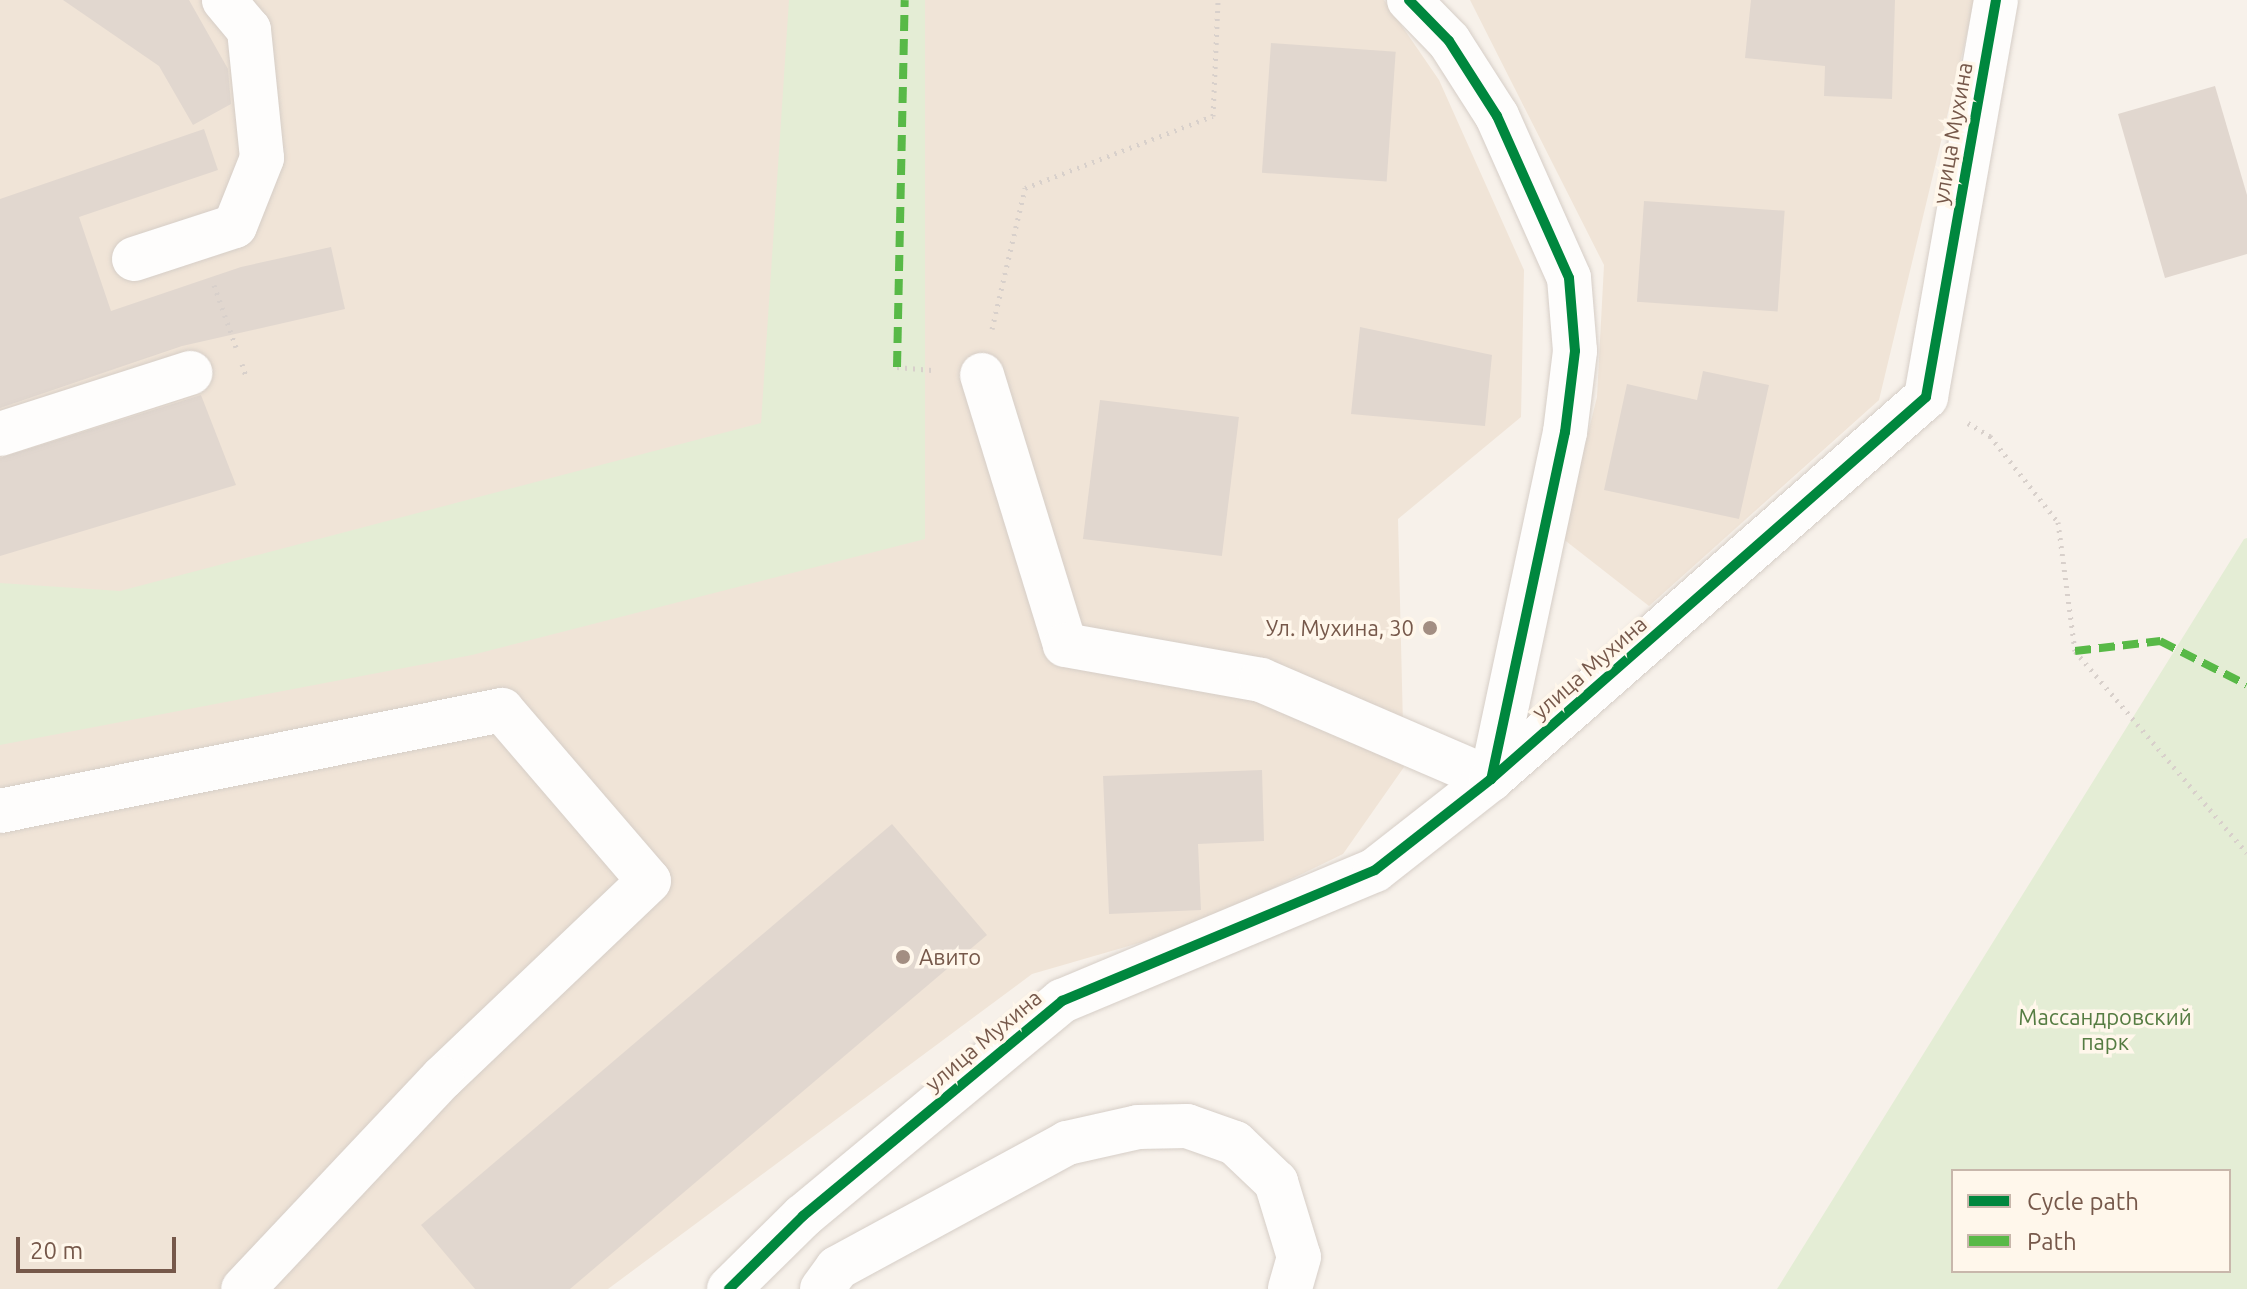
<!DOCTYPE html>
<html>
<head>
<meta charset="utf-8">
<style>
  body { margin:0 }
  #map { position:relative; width:2247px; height:1289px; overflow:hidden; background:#f7f1ea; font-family:Ubuntu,sans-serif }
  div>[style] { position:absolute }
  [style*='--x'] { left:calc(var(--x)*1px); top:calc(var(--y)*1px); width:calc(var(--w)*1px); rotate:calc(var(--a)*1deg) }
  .residential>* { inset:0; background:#f0e4d7 }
  .green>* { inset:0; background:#e4edd5 }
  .building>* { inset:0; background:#e1d7cf; transform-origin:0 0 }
  .path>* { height:5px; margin-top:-2.5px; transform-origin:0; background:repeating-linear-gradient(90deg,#d8d0cb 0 2px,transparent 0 8px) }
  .roads { filter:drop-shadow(0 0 2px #d6cec7) drop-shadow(0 0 2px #d6cec7) }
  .minor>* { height:44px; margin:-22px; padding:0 22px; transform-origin:22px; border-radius:22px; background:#fefdfc }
  .quiet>* { height:8px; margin-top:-4px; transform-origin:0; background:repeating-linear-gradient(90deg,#58b947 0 16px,transparent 0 24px) }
  .cycleway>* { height:10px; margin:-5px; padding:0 5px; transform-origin:5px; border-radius:5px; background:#00873e }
  .dots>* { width:22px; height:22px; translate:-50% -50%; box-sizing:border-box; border:4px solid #fff7eb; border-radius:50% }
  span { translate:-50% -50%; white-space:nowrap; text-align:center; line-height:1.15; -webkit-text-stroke:7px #fff7eb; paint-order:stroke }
  .street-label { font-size:22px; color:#76584a }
  .poi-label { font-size:22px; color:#76584a }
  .right { translate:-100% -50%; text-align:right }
  .left { translate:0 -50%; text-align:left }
  .park-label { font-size:22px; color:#557c42 }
  .legend { position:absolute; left:1951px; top:1169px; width:280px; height:104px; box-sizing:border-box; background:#fff7eb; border:2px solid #c8b7ab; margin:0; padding:10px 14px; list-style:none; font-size:24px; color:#76584a }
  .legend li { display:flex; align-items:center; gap:16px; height:40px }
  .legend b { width:40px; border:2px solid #c8b7ab }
  .scale { position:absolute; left:16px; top:1237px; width:160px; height:36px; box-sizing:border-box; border:4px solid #76584a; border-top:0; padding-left:10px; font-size:24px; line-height:28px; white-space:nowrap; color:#76584a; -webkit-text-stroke:6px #fff7eb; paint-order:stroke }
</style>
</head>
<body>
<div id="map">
  <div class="residential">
    <div style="clip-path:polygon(0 0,1384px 0,1439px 80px,1524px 270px,1521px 417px,1398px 519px,1404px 767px,1343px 854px,1191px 928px,1032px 974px,608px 1289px,0 1289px)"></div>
    <div style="clip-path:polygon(1470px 0,1975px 0,1879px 400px,1649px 606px,1562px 538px,1597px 397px,1604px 265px)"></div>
  </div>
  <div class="green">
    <div style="clip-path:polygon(789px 0,925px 0,925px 539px,472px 655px,0 745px,0 583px,120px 591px,761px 423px)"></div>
    <div style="clip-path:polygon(evenodd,2247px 538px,2247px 1289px,1777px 1289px,2244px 539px,2247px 538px,2229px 1171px,2229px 1271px,1953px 1271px,1953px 1171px,2229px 1171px)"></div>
  </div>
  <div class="building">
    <div style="clip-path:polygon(63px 0,189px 0,228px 69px,231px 104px,193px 125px,159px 66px)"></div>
    <div style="clip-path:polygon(1751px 0,1895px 0,1892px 99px,1824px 96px,1825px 66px,1745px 58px)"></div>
    <div style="left:1271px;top:43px;width:125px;height:130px;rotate:4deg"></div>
    <div style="clip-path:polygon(2215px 86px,2247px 195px,2247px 254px,2165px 278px,2118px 114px)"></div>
    <div style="clip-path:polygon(204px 129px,218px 170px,79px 217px,111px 311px,241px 267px,331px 247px,345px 309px,182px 346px,0 408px,0 199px)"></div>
    <div style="left:1644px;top:201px;width:141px;height:101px;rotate:4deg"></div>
    <div style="clip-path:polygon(1360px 327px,1492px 355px,1485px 426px,1351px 414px)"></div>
    <div style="clip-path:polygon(1703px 371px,1769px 385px,1739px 519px,1604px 490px,1627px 384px,1697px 400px)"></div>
    <div style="clip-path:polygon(201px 395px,236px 485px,0 556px,0 458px)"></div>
    <div style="left:1100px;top:400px;width:140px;height:140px;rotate:7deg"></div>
    <div style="clip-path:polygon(1262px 770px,1264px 841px,1198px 844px,1201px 910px,1109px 914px,1103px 776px)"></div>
    <div style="clip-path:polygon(892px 824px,987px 935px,570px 1289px,475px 1289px,421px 1225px)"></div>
  </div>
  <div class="path">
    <div style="--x:214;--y:285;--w:66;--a:70.5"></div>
    <div style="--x:992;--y:329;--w:145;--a:-76.8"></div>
    <div style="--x:1025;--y:188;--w:201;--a:-21"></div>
    <div style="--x:1213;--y:116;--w:116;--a:-87.5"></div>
    <div style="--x:242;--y:364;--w:13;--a:72"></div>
    <div style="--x:897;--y:367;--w:38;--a:5"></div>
    <div style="--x:1968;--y:423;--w:26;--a:31"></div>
    <div style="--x:1990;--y:436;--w:110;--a:51.7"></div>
    <div style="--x:2058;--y:522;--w:130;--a:82.5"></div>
    <div style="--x:2075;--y:651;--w:265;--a:49.6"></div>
  </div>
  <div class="roads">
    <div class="minor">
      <div style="--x:1409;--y:0;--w:57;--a:45.7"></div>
      <div style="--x:1449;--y:41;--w:89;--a:57.4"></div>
      <div style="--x:1497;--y:116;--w:177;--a:66"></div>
      <div style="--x:1569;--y:278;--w:73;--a:85.3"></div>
      <div style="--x:1575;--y:351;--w:82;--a:97"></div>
      <div style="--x:1565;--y:432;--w:355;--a:102"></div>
      <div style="--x:134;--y:259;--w:106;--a:-18.1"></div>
      <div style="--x:235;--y:226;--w:73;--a:-68.3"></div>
      <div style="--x:262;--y:158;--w:129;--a:-95.8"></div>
      <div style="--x:249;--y:30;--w:39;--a:-130"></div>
      <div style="--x:982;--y:375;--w:282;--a:72.9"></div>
      <div style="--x:1065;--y:645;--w:199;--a:10.1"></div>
      <div style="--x:1261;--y:680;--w:250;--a:23.3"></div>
      <div style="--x:0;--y:434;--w:200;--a:-17.8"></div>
      <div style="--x:0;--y:811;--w:512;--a:-11.38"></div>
      <div style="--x:502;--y:710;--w:225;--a:49.3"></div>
      <div style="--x:649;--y:881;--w:286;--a:136.4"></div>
      <div style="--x:442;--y:1078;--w:290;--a:133.3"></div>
      <div style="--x:729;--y:1289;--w:104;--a:-44.6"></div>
      <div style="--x:803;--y:1216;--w:337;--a:-39.7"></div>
      <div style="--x:1062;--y:1001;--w:339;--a:-22.7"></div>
      <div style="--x:1375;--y:870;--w:147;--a:-38.1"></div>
      <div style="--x:1491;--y:779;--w:579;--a:-41.29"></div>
      <div style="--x:1926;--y:397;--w:403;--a:-80"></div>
      <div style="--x:822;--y:1289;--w:26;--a:-54"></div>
      <div style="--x:837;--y:1268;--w:262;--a:-28.5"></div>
      <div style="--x:1067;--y:1143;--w:73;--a:-12.7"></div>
      <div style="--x:1138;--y:1127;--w:49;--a:-1.2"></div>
      <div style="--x:1187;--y:1126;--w:51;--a:19.5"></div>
      <div style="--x:1235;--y:1143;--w:57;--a:43.6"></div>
      <div style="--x:1276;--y:1182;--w:78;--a:73"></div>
      <div style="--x:1299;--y:1257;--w:33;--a:106"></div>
    </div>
  </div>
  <div class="quiet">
    <div style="--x:897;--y:367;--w:367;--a:-88.8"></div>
    <div style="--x:2075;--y:651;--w:86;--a:-6.7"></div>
    <div style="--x:2160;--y:641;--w:97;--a:26.8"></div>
  </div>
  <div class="cycleway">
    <div style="--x:1409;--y:0;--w:57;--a:45.7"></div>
    <div style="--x:1449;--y:41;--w:89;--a:57.4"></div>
    <div style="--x:1497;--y:116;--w:177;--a:66"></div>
    <div style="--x:1569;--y:278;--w:73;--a:85.3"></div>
    <div style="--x:1575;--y:351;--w:82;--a:97"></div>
    <div style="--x:1565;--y:432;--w:355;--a:102"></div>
    <div style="--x:729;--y:1289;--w:104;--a:-44.6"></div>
    <div style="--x:803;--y:1216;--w:337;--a:-39.7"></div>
    <div style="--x:1062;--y:1001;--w:339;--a:-22.7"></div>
    <div style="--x:1375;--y:870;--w:147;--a:-38.1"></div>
    <div style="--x:1491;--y:779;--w:579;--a:-41.29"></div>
    <div style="--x:1926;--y:397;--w:403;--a:-80"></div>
  </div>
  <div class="dots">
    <div style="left:1430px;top:628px;background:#a38e82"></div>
    <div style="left:903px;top:957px;background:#a38e82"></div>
  </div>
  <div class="street-label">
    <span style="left:1952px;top:133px;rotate:-80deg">улица Мухина</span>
    <span style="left:1589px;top:667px;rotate:-41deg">улица Мухина</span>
    <span style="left:983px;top:1040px;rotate:-40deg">улица Мухина</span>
  </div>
  <div class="poi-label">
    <span class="right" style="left:1414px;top:628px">Ул. Мухина, 30</span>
    <span class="left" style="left:919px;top:957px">Авито</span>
  </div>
  <div class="park-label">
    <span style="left:2105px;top:1029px">Массандровский<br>парк</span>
  </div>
  <ul class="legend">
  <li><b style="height:10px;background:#00873e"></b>Cycle path</li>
  <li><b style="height:10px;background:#58b947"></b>Path</li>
  </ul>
  <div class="scale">20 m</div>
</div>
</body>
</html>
